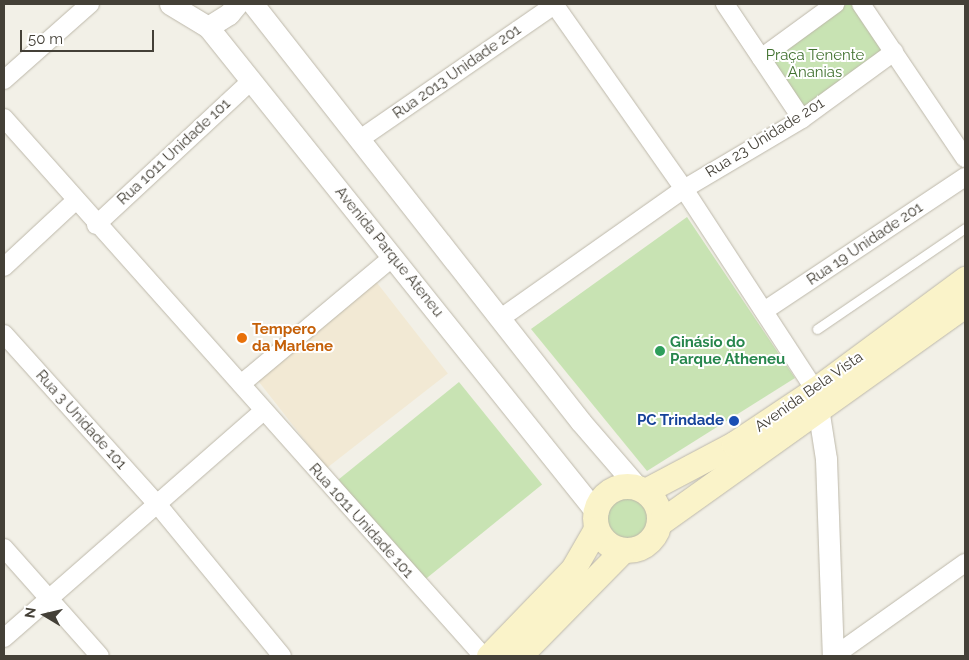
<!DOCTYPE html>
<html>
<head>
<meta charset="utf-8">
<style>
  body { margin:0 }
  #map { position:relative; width:969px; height:660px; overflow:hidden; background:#f2f0e7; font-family:Raleway,sans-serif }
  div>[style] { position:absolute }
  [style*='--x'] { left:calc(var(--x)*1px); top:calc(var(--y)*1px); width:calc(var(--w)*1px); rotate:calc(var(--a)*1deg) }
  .commercial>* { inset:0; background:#f2e9d4; transform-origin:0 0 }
  .green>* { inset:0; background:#c8e3b3; transform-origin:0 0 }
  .round { border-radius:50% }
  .roads { filter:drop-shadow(0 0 1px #bdb8aa) drop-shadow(0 0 1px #bdb8aa) }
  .service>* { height:9px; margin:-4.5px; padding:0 4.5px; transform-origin:4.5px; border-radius:4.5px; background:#fff }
  .minor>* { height:18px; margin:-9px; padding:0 9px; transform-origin:9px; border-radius:9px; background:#fff }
  .tertiary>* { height:21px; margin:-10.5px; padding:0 10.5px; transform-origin:10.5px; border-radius:10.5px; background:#fff }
  .secondary>* { height:25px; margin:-12.5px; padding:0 12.5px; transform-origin:12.5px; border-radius:12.5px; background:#faf3c9 }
  .secondary>.ring { margin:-12.5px; padding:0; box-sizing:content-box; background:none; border:25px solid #faf3c9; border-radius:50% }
  .dots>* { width:14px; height:14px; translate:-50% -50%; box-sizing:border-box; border:2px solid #fff; border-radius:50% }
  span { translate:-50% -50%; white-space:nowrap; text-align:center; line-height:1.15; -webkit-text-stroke:4px #fff; paint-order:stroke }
  .park-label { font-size:15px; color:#41712f }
  .street-label { font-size:15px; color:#444037 }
  .food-label { font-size:15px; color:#c56008; font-weight:700 }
  .left { translate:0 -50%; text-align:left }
  .leisure-label { font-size:15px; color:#27864d; font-weight:700 }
  .transit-label { font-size:15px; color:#164399; font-weight:700 }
  .right { translate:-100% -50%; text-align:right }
  .frame { position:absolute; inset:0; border:5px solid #444037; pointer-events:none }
  .north { position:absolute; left:20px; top:590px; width:50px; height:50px; -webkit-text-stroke:4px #fff; paint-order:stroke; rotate:279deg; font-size:14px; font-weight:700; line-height:20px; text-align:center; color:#444037 }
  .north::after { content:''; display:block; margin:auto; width:18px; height:22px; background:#444037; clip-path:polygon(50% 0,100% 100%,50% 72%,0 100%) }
  .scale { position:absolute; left:20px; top:30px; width:134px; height:22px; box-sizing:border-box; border:2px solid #444037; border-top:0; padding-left:6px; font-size:15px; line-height:18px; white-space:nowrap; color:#444037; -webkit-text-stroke:4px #fff; paint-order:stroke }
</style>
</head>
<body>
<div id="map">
  <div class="commercial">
    <div style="left:374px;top:279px;width:120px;height:154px;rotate:52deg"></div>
  </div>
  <div class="green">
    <div style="clip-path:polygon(847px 4px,854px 4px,887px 53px,802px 112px,766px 58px)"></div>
    <div style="clip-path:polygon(687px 217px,795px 378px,647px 471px,531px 329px)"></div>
    <div style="left:459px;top:382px;width:132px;height:155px;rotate:51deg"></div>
    <div class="round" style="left:603px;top:497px;width:46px;height:46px"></div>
  </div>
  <div class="roads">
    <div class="service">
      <div style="--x:817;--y:329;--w:179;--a:-34.3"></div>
    </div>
    <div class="minor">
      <div style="--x:554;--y:4;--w:226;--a:54.9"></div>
      <div style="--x:684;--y:189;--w:240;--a:56.9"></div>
      <div style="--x:725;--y:4;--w:138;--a:56.2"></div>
      <div style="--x:861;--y:4;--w:186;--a:56"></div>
      <div style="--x:761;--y:58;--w:92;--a:-36.1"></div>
      <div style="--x:4;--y:80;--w:115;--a:-41.5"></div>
      <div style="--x:4;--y:118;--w:720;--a:48.32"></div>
      <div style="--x:360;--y:139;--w:236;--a:-34.6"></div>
      <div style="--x:96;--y:225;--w:213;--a:-42.9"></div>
      <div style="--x:4;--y:267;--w:97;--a:-42.9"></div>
      <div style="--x:764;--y:311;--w:242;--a:-33.7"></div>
      <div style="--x:501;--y:318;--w:224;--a:-35.2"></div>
      <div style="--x:684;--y:189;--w:137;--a:-30.7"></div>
      <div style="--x:802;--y:119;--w:114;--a:-36.1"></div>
      <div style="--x:4;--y:334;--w:230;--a:48"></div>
      <div style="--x:158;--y:505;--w:195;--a:50.6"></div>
      <div style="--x:241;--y:384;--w:198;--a:-39.9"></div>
      <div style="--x:4;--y:548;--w:144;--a:48.4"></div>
      <div style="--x:4;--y:638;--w:344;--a:-41.2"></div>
      <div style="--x:834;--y:656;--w:161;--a:-35.4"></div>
    </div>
    <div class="tertiary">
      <div style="--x:170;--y:4;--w:44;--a:31.2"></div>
      <div style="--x:208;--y:27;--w:623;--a:51.33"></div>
      <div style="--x:253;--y:4;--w:531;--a:51.88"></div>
      <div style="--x:581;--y:422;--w:89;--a:49.1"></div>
      <div style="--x:208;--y:27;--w:25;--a:-32"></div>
      <div style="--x:229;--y:14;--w:13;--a:-51"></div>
      <div style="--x:816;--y:395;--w:65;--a:81.1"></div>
      <div style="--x:826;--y:459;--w:197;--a:88"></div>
    </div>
    <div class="secondary">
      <div class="ring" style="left:595px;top:486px;width:39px;height:39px"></div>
      <div style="--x:645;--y:491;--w:101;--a:-27.8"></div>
      <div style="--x:734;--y:444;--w:97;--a:-33.7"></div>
      <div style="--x:815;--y:390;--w:187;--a:-36.5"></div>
      <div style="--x:659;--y:523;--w:376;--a:-35.5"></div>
      <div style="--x:489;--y:656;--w:121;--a:-46"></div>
      <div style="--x:573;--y:569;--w:46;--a:-60.1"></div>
      <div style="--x:519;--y:656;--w:148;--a:-45.5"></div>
    </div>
  </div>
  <div class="dots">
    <div style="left:242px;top:338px;background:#e8710a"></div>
    <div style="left:660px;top:351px;background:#2e9e5b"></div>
    <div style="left:734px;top:421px;background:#1a4fb4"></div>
  </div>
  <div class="park-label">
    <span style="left:815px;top:64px">Praça Tenente<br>Ananias</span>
  </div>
  <div class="street-label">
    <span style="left:457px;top:72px;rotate:-35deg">Rua 2013 Unidade 201</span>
    <span style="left:765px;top:138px;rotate:-32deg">Rua 23 Unidade 201</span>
    <span style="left:174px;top:152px;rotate:-43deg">Rua 1011 Unidade 101</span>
    <span style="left:865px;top:244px;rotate:-34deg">Rua 19 Unidade 201</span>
    <span style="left:389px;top:252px;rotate:51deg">Avenida Parque Ateneu</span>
    <span style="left:809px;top:392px;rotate:-35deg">Avenida Bela Vista</span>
    <span style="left:81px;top:420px;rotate:48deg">Rua 3 Unidade 101</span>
    <span style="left:361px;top:521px;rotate:48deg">Rua 1011 Unidade 101</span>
  </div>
  <div class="food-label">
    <span class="left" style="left:252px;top:338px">Tempero<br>da Marlene</span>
  </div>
  <div class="leisure-label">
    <span class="left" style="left:670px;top:351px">Ginásio do<br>Parque Atheneu</span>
  </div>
  <div class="transit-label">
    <span class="right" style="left:724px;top:421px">PC Trindade</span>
  </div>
  <div class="frame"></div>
  <div class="north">N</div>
  <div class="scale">50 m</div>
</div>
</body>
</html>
